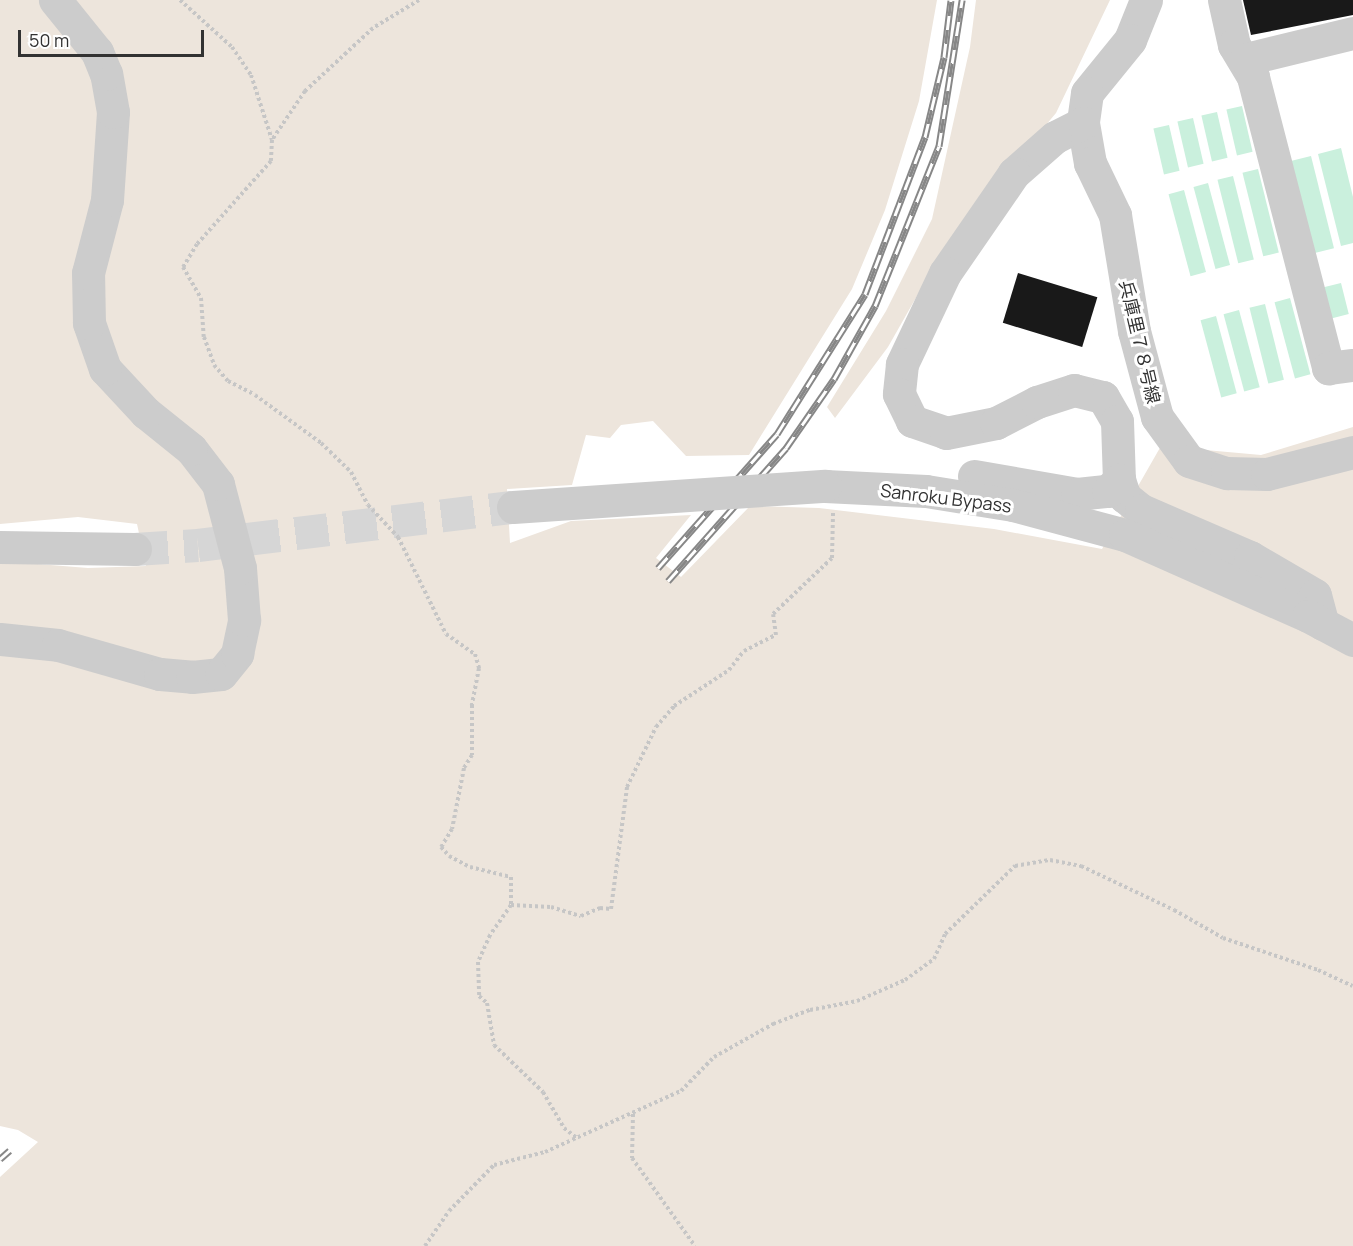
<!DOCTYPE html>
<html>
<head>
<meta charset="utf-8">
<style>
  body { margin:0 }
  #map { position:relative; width:1353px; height:1246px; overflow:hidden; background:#fff; font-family:Manrope,"Noto Sans JP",sans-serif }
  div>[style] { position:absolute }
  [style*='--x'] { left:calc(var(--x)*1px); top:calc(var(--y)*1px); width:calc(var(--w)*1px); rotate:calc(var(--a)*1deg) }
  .green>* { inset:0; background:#ede5dc }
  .water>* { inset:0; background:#caf0dd; transform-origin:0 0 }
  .building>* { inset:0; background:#191919; transform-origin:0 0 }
  .minor-tunnel>* { height:33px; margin-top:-16.5px; transform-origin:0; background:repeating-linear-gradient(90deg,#d6d6d6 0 33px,transparent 0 49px) }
  .path>* { height:4px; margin-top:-2px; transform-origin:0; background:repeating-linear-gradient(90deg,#c6c6c6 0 3px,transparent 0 6px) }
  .minor>* { height:33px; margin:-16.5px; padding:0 16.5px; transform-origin:16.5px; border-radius:16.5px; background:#ccc }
  .rail>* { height:7px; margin-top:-3.5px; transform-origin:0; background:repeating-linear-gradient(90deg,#fff 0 14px,#878787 0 28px); box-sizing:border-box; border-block:2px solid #878787 }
  .minor-bridge>* { height:33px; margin:-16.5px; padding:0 16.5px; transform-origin:16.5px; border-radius:16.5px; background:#ccc }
  span { translate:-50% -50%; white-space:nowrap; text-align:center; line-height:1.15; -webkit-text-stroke:6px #fff; paint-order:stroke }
  .street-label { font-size:18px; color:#323232 }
  .scale { position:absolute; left:18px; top:30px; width:186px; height:27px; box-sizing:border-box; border:3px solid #323232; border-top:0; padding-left:8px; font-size:18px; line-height:21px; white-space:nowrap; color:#323232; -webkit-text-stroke:4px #fff; paint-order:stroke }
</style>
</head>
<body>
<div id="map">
  <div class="green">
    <div style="clip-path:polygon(0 0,937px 0,919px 101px,885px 210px,852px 289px,749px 455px,686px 456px,653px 421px,621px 425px,610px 438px,586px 435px,572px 485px,507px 489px,510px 543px,571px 521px,691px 515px,656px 558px,681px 577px,750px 506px,819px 508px,994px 529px,1102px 549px,1161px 446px,1261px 455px,1353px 427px,1353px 1246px,0 1246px,0 1177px,38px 1142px,18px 1130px,0 1126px,0 561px,88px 568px,146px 566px,137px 524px,78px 517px,0 524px)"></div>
    <div style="clip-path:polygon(976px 0,1110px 0,1056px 113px,947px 243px,888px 347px,835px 418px,827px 407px,886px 311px,932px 219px,970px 47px)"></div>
  </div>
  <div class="water">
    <div style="left:1242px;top:106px;width:47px;height:16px;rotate:77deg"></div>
    <div style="left:1217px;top:112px;width:47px;height:16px;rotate:77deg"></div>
    <div style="left:1193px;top:118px;width:47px;height:16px;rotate:77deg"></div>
    <div style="left:1169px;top:125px;width:47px;height:16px;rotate:77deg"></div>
    <div style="clip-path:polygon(1341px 148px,1353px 197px,1353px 243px,1341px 246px,1318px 154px)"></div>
    <div style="left:1311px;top:156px;width:95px;height:24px;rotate:76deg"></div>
    <div style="left:1258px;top:169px;width:86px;height:16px;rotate:76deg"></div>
    <div style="left:1233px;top:176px;width:86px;height:16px;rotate:76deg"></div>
    <div style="left:1208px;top:183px;width:85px;height:15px;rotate:75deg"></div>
    <div style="left:1184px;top:190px;width:85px;height:16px;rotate:75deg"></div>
    <div style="left:1341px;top:283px;width:32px;height:21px;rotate:76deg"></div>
    <div style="left:1290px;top:298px;width:79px;height:16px;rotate:75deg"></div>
    <div style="left:1265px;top:304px;width:78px;height:16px;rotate:76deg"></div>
    <div style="left:1239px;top:310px;width:80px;height:16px;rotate:75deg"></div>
    <div style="left:1216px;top:316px;width:80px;height:16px;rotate:75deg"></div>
  </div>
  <div class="building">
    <div style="clip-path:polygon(1243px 0,1353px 0,1353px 15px,1251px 35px)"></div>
    <div style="left:1018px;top:273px;width:83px;height:52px;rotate:17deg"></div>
  </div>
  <div class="minor-tunnel">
    <div style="--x:135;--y:549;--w:63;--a:-3.6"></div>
    <div style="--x:198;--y:545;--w:317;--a:-6.9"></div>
  </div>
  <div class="path">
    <div style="--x:180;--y:0;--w:70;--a:42.1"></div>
    <div style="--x:232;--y:47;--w:34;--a:56"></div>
    <div style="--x:251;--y:75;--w:68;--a:72.1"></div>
    <div style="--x:419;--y:0;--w:54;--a:148.7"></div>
    <div style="--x:373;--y:28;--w:93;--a:137.2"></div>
    <div style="--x:305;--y:91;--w:59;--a:124"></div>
    <div style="--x:272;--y:140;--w:21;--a:93"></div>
    <div style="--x:271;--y:161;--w:111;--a:131.7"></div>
    <div style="--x:197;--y:244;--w:27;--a:121"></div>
    <div style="--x:183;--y:267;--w:36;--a:60"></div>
    <div style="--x:201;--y:298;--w:39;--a:86"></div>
    <div style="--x:204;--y:337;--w:30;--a:70"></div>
    <div style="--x:214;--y:365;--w:21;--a:49"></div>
    <div style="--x:228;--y:381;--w:30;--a:27"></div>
    <div style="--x:255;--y:395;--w:82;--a:36"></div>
    <div style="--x:321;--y:443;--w:42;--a:44"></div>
    <div style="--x:351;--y:472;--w:37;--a:63"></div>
    <div style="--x:368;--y:505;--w:44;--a:46.8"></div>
    <div style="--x:398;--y:537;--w:108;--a:63.7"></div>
    <div style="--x:446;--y:634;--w:35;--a:35"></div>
    <div style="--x:475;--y:654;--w:15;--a:74"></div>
    <div style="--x:479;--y:668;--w:38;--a:101"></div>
    <div style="--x:472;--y:705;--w:50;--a:90"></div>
    <div style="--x:472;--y:755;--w:15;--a:122"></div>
    <div style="--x:464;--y:768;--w:62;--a:101.1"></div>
    <div style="--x:452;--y:829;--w:21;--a:121"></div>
    <div style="--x:441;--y:847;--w:12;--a:48"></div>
    <div style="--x:449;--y:856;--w:24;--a:28"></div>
    <div style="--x:470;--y:867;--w:42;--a:13.7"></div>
    <div style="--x:511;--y:877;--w:28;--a:90"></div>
    <div style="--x:511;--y:905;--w:37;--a:125"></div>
    <div style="--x:490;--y:935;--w:30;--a:114"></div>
    <div style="--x:478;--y:962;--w:34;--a:88"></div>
    <div style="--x:479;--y:996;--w:11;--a:41"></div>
    <div style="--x:487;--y:1003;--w:43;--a:80.5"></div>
    <div style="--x:494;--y:1045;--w:68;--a:43.8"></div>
    <div style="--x:543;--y:1092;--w:42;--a:59.7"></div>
    <div style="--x:564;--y:1128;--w:16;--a:38"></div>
    <div style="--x:511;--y:905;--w:40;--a:2.9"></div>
    <div style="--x:551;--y:907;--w:31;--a:17"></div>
    <div style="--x:581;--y:916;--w:21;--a:-23"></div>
    <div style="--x:600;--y:908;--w:11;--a:5"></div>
    <div style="--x:611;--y:909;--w:123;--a:-82.5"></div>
    <div style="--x:627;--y:787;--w:67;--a:-64.2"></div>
    <div style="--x:656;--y:727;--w:28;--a:-49"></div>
    <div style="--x:674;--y:706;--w:66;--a:-33.2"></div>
    <div style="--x:729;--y:670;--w:24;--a:-52"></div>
    <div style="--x:744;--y:651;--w:36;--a:-27"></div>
    <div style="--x:776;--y:635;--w:21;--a:-98"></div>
    <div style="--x:773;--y:614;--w:81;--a:-43.5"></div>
    <div style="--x:832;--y:558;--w:45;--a:-88.7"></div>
    <div style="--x:633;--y:1114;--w:44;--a:91.3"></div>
    <div style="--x:632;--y:1158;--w:108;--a:54.4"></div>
    <div style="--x:425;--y:1246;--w:42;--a:-55.6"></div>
    <div style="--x:449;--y:1211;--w:64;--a:-45.6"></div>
    <div style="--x:494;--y:1165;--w:53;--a:-14.3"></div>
    <div style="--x:545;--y:1152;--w:149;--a:-24.2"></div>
    <div style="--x:681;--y:1091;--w:47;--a:-45.9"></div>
    <div style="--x:714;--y:1057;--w:68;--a:-29.2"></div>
    <div style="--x:773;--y:1024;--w:40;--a:-21"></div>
    <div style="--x:810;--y:1010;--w:48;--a:-10.8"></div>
    <div style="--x:857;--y:1001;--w:52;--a:-23.6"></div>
    <div style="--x:905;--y:980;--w:36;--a:-36"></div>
    <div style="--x:934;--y:959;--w:27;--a:-66"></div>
    <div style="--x:945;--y:934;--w:98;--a:-44.2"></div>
    <div style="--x:1015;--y:866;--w:36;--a:-10"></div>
    <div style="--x:1050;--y:860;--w:32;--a:11"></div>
    <div style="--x:1081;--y:866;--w:103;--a:25.3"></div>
    <div style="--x:1174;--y:910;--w:56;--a:29.7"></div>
    <div style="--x:1223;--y:938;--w:100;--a:18.6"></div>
    <div style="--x:1318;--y:970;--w:38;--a:25"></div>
  </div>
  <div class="minor">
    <div style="--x:1146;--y:0;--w:43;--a:111.8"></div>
    <div style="--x:1130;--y:40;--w:68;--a:129.1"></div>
    <div style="--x:1087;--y:93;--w:30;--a:98"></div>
    <div style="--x:1083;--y:123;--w:41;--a:80.1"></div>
    <div style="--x:1090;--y:163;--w:58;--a:64.3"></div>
    <div style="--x:1115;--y:215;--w:118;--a:80.7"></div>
    <div style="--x:1134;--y:331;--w:89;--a:75"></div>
    <div style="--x:1157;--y:417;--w:54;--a:54"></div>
    <div style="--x:1189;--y:461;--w:40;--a:18"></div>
    <div style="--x:1227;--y:473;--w:40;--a:1.4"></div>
    <div style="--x:1267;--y:474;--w:89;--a:-14.3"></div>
    <div style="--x:1224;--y:0;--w:46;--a:77.5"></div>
    <div style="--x:1234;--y:45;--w:37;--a:59"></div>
    <div style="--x:1253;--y:77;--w:301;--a:75.5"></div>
    <div style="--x:1328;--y:368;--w:25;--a:-7"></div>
    <div style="--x:1246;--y:59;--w:110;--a:-13.7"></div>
    <div style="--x:1083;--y:123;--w:31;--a:153"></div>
    <div style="--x:1055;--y:137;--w:55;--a:138.7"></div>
    <div style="--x:1014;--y:173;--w:121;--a:124.6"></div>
    <div style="--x:945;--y:273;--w:101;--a:115.3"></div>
    <div style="--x:902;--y:364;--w:30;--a:96"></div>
    <div style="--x:899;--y:394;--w:30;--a:64"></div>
    <div style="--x:912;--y:421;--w:36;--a:19"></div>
    <div style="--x:946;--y:433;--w:51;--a:-11.3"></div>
    <div style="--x:996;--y:423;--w:46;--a:-27.1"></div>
    <div style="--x:1037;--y:402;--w:39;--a:-18"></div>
    <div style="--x:1074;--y:390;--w:30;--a:14"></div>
    <div style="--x:1103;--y:397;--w:28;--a:60"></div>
    <div style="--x:1117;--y:421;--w:59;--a:88.1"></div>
    <div style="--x:1119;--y:480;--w:18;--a:71"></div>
    <div style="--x:1125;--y:497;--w:21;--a:39"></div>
    <div style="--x:1141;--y:510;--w:119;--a:23.3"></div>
    <div style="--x:1250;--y:557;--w:75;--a:30.3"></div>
    <div style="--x:1315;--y:595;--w:30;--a:75"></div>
    <div style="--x:974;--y:476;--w:105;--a:9.9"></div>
    <div style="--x:1077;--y:494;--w:31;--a:-6"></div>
    <div style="--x:1108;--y:491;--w:16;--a:-45"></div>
    <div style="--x:825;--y:486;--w:101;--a:2.8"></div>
    <div style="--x:926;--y:491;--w:88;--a:9.1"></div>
    <div style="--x:1013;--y:505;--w:116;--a:15"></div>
    <div style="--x:1125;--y:535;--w:200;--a:23.9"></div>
    <div style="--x:1308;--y:616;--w:51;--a:28.1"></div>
    <div style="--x:0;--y:547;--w:135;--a:0.8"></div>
    <div style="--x:0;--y:639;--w:58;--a:5.9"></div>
    <div style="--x:58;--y:645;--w:106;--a:15.9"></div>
    <div style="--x:160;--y:674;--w:32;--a:5"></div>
    <div style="--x:192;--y:677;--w:29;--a:-6"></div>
    <div style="--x:221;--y:674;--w:26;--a:-51"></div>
    <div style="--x:237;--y:654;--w:35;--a:-78"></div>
    <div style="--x:244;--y:620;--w:52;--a:-94.4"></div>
    <div style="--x:240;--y:568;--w:87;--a:-104.7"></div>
    <div style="--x:218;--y:484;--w:44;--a:-127.6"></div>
    <div style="--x:191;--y:449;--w:58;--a:-141.3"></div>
    <div style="--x:146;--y:413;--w:60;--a:-133"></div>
    <div style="--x:105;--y:369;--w:49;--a:-109.2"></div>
    <div style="--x:89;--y:323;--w:50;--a:-91.1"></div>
    <div style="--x:88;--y:273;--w:75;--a:-75.4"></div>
    <div style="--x:107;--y:200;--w:88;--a:-86.1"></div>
    <div style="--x:113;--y:112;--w:39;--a:-100"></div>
    <div style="--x:106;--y:74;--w:24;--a:-112"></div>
    <div style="--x:97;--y:52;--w:67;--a:-128.9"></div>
  </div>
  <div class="rail">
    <div style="--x:658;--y:568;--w:179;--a:-48.4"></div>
    <div style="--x:777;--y:434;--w:165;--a:-57.8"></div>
    <div style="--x:865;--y:294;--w:168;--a:-69.1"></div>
    <div style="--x:925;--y:137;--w:82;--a:-76.6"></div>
    <div style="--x:944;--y:57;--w:57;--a:-83"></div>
    <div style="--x:668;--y:581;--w:178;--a:-48.4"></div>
    <div style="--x:786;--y:448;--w:84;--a:-55.2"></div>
    <div style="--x:834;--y:379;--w:84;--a:-60.7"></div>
    <div style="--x:875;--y:306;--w:172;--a:-68.2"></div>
    <div style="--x:939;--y:146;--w:148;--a:-81"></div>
    <div style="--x:0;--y:1159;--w:13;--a:-42"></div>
  </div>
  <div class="minor-bridge">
    <div style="--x:513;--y:507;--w:313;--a:-3.9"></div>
  </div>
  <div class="street-label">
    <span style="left:1140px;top:342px;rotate:77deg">兵庫里７８号線</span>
    <span style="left:946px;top:498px;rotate:7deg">Sanroku Bypass</span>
  </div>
  <div class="scale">50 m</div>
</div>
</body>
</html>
